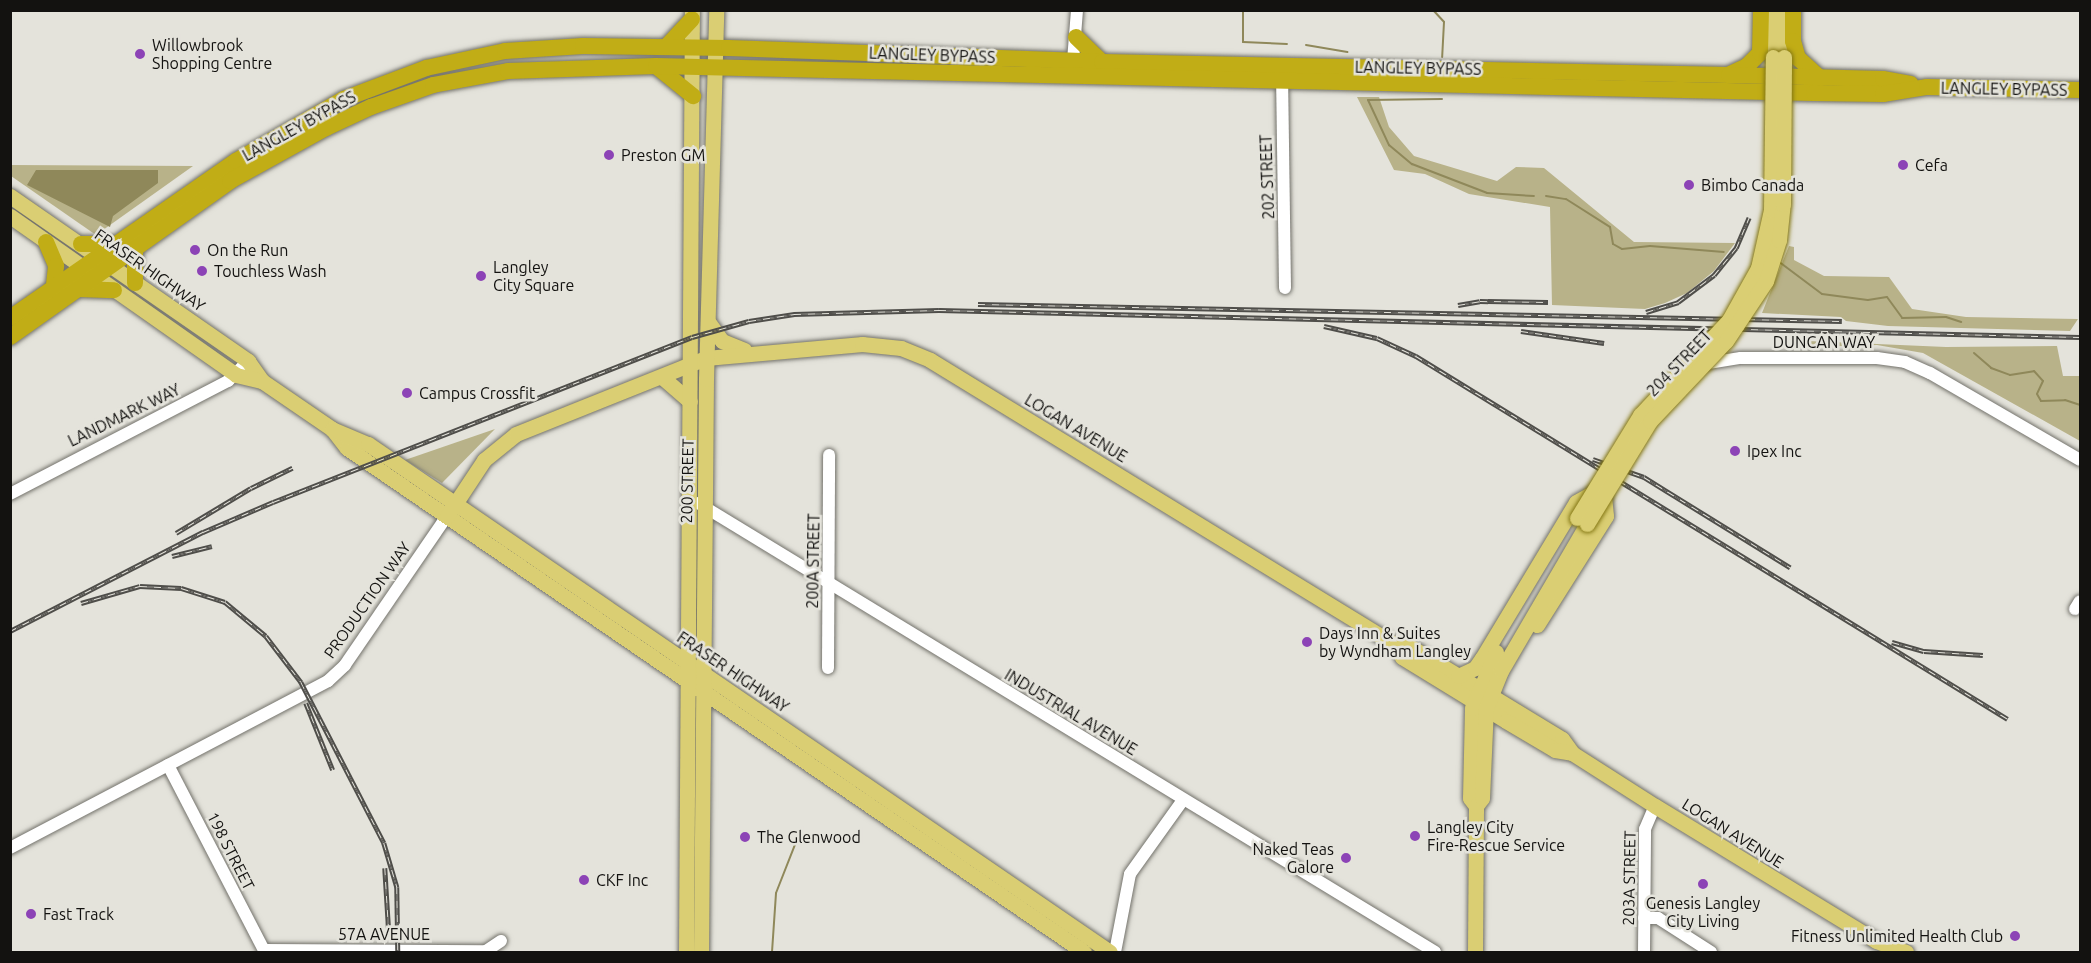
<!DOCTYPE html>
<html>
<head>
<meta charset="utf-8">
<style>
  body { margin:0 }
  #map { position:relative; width:2091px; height:963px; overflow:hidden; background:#e4e3db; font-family:Ubuntu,sans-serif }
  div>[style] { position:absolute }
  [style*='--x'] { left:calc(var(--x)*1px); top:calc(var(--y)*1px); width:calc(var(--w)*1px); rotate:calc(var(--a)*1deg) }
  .green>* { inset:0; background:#b8b289 }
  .water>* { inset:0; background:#8f885a }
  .stream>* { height:2px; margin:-1px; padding:0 1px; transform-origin:1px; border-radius:1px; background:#8f885a }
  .roads { filter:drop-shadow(0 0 2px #73726b) drop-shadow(0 0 2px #73726b) }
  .minor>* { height:12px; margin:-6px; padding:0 6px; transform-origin:6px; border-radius:6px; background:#fff }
  .major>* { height:15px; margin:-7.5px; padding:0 7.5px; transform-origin:7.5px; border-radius:7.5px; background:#dace73 }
  .highway>* { height:16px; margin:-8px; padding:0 8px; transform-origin:8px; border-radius:8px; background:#c1ad16 }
  .rail>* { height:4.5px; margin-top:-2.25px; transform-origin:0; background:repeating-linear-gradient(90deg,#e4e3db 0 7px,#4f4e4a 0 14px); box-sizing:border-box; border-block:2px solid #4f4e4a }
  .bridges { filter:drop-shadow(0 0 2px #847714) drop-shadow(0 0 2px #847714) }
  .major-bridge>* { height:15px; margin:-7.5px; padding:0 7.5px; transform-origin:7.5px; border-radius:7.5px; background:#dace73 }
  .dots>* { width:16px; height:16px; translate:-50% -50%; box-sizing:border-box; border:3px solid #e4e3db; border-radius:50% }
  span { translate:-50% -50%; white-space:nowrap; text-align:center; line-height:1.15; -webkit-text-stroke:5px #e4e3db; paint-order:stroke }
  .poi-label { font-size:16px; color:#131210 }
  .left { translate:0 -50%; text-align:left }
  .right { translate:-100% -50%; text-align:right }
  .street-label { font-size:16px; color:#131210 }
  .frame { position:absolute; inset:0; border:12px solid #131210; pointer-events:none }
</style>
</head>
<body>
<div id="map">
  <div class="green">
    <div style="clip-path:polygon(1357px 97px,1379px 97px,1389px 127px,1414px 156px,1497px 181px,1516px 167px,1544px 168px,1634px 242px,1735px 243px,1714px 271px,1687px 293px,1665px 303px,1645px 309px,1552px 305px,1550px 207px,1469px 194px,1425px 174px,1394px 170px)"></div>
    <div style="clip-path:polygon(11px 165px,193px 166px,96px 235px,11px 176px)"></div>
    <div style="clip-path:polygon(1789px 246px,1794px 247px,1794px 260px,1824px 276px,1889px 277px,1912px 309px,1966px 317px,2078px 319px,2070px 331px,1888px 326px,1846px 321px,1841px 317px,1762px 313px)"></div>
    <div style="clip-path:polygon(1808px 341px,1946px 347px,2057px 346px,2063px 376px,2080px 376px,2080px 441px,1923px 353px,1877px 345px,1811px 347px)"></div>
    <div style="clip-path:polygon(495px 429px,442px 483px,405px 460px)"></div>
  </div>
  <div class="water">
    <div style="clip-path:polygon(36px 170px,158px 170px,158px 183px,113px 216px,110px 227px,27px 185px)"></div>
  </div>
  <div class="stream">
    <div style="--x:1243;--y:10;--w:32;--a:90"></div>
    <div style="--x:1243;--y:42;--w:44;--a:2.6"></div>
    <div style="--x:1433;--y:10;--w:16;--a:47"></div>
    <div style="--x:1444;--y:22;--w:35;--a:93"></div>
    <div style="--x:1306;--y:45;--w:42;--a:9.7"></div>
    <div style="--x:1442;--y:99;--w:74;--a:179.2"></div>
    <div style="--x:1368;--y:100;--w:50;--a:65"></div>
    <div style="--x:1389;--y:145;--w:30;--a:40"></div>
    <div style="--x:1412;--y:164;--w:80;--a:21.1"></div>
    <div style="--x:1487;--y:193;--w:47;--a:3.7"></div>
    <div style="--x:1546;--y:196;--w:20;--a:9"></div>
    <div style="--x:1566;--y:199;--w:52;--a:32.5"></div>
    <div style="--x:1610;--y:227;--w:17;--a:80"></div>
    <div style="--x:1613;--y:244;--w:10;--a:29"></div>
    <div style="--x:1622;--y:249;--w:28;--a:-6"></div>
    <div style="--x:1650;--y:246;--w:74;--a:4.6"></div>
    <div style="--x:1778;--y:261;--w:55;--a:36.9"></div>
    <div style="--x:1822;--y:294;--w:46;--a:7.4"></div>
    <div style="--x:1868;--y:300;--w:19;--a:-9"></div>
    <div style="--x:1887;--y:297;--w:26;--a:54"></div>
    <div style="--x:1902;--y:318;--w:44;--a:-1.3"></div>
    <div style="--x:1946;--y:317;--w:16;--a:18"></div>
    <div style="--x:1974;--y:353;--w:23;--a:41"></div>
    <div style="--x:1991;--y:368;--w:20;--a:20"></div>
    <div style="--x:2010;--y:375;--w:24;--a:-9"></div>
    <div style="--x:2034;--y:371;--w:13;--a:48"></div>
    <div style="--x:2043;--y:381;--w:14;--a:115"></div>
    <div style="--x:2037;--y:394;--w:8;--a:60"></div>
    <div style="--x:2041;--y:401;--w:24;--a:-2"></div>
    <div style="--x:2065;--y:400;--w:16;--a:18"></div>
    <div style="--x:772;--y:952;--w:59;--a:-86.1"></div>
    <div style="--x:776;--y:893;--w:55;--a:-68.6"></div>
  </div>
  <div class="roads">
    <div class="minor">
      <div style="--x:1073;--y:61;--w:51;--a:-85.5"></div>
      <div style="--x:1282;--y:73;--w:215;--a:89.2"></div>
      <div style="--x:1702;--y:364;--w:39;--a:-9"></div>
      <div style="--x:1741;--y:358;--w:136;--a:0"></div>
      <div style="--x:1877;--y:358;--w:28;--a:8"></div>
      <div style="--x:1905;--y:362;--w:27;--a:24"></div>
      <div style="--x:1930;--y:373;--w:173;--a:30.1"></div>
      <div style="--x:10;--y:494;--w:246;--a:-27.4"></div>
      <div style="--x:228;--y:381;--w:28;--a:-45"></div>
      <div style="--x:698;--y:503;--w:863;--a:31.35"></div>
      <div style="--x:2075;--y:609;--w:9;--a:-58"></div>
      <div style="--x:828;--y:668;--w:213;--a:-89.7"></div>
      <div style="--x:168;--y:765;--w:211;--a:62.6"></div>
      <div style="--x:10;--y:848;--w:359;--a:-27.7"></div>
      <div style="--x:328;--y:681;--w:23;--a:-43"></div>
      <div style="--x:345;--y:665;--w:181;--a:-55.6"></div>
      <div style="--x:1644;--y:918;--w:14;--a:0"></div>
      <div style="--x:1658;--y:918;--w:63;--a:32.7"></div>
      <div style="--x:264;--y:950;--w:222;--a:0.3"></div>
      <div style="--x:486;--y:951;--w:18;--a:-34"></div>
      <div style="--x:1115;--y:952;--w:79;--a:-79.1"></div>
      <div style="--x:1130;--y:874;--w:91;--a:-54.4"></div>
      <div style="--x:1644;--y:952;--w:123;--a:-89.5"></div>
      <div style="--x:1645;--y:829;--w:25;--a:-67"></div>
    </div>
    <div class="major">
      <div style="--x:1772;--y:10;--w:47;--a:88.8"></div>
      <div style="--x:1784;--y:10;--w:47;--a:90"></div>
      <div style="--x:10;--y:196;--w:290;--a:34.7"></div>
      <div style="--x:248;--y:361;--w:24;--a:55"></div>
      <div style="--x:262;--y:381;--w:85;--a:34.4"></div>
      <div style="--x:332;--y:429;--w:24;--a:52"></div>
      <div style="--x:347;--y:448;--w:893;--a:34.37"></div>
      <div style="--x:10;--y:216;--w:276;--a:35.1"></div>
      <div style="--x:236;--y:375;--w:27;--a:13"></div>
      <div style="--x:709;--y:323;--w:22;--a:54"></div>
      <div style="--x:722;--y:341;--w:24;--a:22"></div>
      <div style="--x:662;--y:377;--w:37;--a:41"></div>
      <div style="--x:332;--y:429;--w:39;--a:23"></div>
      <div style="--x:368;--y:444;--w:899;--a:34.4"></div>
      <div style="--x:447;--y:516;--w:67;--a:-56.5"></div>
      <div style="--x:484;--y:460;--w:41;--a:-39.1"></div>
      <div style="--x:516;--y:434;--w:205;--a:-21.8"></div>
      <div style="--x:706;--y:358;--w:157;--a:-5.1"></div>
      <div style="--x:862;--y:344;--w:39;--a:6"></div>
      <div style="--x:901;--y:348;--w:31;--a:22"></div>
      <div style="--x:930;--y:360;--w:548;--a:31.48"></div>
      <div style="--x:1397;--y:646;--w:12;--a:0"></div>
      <div style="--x:1409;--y:646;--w:179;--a:31.3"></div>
      <div style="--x:1562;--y:739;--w:17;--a:54"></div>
      <div style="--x:1572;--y:753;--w:98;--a:32.6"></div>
      <div style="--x:1655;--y:806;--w:259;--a:31.4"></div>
      <div style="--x:1876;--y:941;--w:32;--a:20"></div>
      <div style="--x:1397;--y:646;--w:12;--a:66"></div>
      <div style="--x:1402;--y:657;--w:122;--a:31.6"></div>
      <div style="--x:1506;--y:721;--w:57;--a:30.6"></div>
      <div style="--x:1555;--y:750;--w:17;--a:10"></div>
      <div style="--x:1458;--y:676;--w:19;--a:-25"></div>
      <div style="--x:1475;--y:668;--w:12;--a:-55"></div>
      <div style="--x:1482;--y:658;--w:182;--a:-58.9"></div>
      <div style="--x:1576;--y:502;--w:31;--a:-29"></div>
      <div style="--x:1603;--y:487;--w:29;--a:84"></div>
      <div style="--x:1606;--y:516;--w:129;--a:122.3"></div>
      <div style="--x:1476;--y:806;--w:10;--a:-127"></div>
      <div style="--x:1470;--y:798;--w:90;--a:-88.7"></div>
      <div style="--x:1472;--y:708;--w:61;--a:-66.8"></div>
      <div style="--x:686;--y:952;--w:942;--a:-89.64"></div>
      <div style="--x:701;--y:952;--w:573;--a:-89.5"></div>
      <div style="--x:706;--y:379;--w:369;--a:-88.4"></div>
      <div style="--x:1475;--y:952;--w:146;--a:-89.6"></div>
      <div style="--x:1476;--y:806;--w:10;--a:-53"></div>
      <div style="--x:1482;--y:798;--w:90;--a:-87.5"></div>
      <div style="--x:1486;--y:708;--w:40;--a:-68"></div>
      <div style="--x:1501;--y:671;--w:170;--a:-59.7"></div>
    </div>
    <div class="highway">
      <div style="--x:1793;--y:10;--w:31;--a:90"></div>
      <div style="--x:1793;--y:41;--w:18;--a:74"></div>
      <div style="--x:1798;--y:58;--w:30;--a:42"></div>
      <div style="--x:1076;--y:37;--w:36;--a:44"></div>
      <div style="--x:666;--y:47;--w:38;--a:-47"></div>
      <div style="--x:656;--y:66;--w:48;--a:39"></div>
      <div style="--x:1730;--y:74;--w:19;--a:-25"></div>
      <div style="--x:1747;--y:66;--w:18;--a:-45"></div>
      <div style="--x:1760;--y:53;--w:43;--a:-88.7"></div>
      <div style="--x:46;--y:242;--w:26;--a:67"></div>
      <div style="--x:56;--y:266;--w:20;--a:96"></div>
      <div style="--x:81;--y:244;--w:35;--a:0"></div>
      <div style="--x:135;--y:283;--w:34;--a:-90"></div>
      <div style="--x:79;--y:289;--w:35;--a:2"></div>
      <div style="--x:10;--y:318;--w:275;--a:-34.8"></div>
      <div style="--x:236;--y:161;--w:125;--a:-29.9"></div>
      <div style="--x:344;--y:99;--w:88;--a:-20.7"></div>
      <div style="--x:426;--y:68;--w:81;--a:-12.1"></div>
      <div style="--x:505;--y:51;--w:78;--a:-3.7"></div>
      <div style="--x:583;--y:46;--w:146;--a:0.8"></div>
      <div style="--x:729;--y:48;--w:373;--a:2.1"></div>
      <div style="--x:1102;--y:62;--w:627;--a:1.19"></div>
      <div style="--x:1729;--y:75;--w:154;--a:1.5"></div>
      <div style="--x:1883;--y:79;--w:28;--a:10"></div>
      <div style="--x:10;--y:337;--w:270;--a:-35.3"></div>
      <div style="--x:230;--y:181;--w:110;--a:-28.9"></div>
      <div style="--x:326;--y:128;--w:50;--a:-25"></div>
      <div style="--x:371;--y:107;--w:66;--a:-19.5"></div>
      <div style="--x:433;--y:85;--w:76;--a:-10.6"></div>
      <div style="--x:508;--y:71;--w:148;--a:-1.9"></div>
      <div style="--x:656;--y:66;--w:1158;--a:1.34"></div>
      <div style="--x:1814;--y:93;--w:69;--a:0.8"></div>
      <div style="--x:1883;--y:94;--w:45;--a:-9"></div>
      <div style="--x:1927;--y:87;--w:153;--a:1.1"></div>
    </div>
  </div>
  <div class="rail">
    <div style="--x:978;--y:304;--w:864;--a:1.13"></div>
    <div style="--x:1458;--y:305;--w:22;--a:-10"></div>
    <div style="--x:1480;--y:301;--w:68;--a:0.8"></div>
    <div style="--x:1646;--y:312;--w:34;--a:-17"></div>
    <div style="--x:1678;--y:302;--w:45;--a:-36.9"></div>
    <div style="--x:1714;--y:275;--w:35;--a:-51"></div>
    <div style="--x:1736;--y:248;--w:33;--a:-67"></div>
    <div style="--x:1324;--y:326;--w:54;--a:12.8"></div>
    <div style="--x:1377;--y:338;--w:43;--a:24.8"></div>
    <div style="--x:1416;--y:356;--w:694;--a:31.52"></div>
    <div style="--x:1521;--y:331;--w:84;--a:8.2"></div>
    <div style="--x:1593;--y:459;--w:54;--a:19.4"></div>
    <div style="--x:1644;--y:477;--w:172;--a:31.7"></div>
    <div style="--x:176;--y:533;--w:87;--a:-31"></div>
    <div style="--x:251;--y:488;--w:46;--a:-26"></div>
    <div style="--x:172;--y:556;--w:41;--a:-14"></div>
    <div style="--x:81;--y:603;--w:61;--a:-16.1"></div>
    <div style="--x:140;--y:586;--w:41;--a:2.8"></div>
    <div style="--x:181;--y:588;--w:46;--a:17.7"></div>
    <div style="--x:225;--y:602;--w:53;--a:39.7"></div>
    <div style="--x:266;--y:636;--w:58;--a:52.7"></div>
    <div style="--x:301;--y:682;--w:181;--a:62.7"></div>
    <div style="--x:384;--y:843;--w:46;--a:73.5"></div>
    <div style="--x:397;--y:887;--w:65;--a:89.1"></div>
    <div style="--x:10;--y:631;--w:217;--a:-27.2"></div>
    <div style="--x:203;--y:532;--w:76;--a:-23.2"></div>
    <div style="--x:273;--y:502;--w:450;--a:-21.5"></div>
    <div style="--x:692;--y:337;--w:59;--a:-15.7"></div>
    <div style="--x:749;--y:321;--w:46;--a:-8.8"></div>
    <div style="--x:794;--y:314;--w:145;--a:-1.6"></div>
    <div style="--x:939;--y:310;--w:1141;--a:1.36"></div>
    <div style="--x:1892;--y:642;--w:33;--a:16"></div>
    <div style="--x:1924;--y:651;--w:59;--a:3.9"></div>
    <div style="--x:306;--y:703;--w:72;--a:68.1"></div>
    <div style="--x:385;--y:868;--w:65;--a:86.5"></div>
  </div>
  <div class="bridges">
    <div class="major-bridge">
      <div style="--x:1577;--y:518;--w:121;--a:-58.5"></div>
      <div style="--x:1640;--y:415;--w:130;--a:-46.9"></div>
      <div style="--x:1729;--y:320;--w:60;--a:-60.9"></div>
      <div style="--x:1758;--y:268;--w:59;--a:-77.4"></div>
      <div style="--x:1771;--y:210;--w:153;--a:-89.3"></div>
      <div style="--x:1587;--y:524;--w:121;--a:-58.5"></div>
      <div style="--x:1650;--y:421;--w:110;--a:-46.5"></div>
      <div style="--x:1726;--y:341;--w:72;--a:-56.3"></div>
      <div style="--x:1766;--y:281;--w:43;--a:-72.4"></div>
      <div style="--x:1779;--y:240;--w:36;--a:-84"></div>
      <div style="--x:1783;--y:204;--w:147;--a:-89.6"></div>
    </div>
  </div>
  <div class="dots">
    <div style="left:140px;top:54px;background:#8c43b6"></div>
    <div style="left:609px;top:155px;background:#8c43b6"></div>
    <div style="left:1903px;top:165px;background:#8c43b6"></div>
    <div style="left:1689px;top:185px;background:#8c43b6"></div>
    <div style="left:195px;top:250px;background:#8c43b6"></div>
    <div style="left:202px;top:271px;background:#8c43b6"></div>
    <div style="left:481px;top:276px;background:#8c43b6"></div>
    <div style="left:407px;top:393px;background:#8c43b6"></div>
    <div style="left:1735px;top:451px;background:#8c43b6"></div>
    <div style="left:1307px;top:642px;background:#8c43b6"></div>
    <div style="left:1415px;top:836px;background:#8c43b6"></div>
    <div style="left:745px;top:837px;background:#8c43b6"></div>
    <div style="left:1346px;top:858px;background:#8c43b6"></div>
    <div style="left:584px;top:880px;background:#8c43b6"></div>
    <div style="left:1703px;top:884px;background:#8c43b6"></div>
    <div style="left:31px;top:914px;background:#8c43b6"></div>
    <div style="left:2015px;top:936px;background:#8c43b6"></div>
  </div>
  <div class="poi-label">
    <span class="left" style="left:152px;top:54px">Willowbrook<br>Shopping Centre</span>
    <span class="left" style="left:621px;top:155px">Preston GM</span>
    <span class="left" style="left:1915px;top:165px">Cefa</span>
    <span class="left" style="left:1701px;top:185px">Bimbo Canada</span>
    <span class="left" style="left:207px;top:250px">On the Run</span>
    <span class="left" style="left:493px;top:276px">Langley<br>City Square</span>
    <span class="left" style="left:214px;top:271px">Touchless Wash</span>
    <span class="left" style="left:419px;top:393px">Campus Crossfit</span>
    <span class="left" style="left:1747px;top:451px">Ipex Inc</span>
    <span class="left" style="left:1319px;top:642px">Days Inn &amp; Suites<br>by Wyndham Langley</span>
    <span class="left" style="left:1427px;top:836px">Langley City<br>Fire-Rescue Service</span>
    <span class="left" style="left:757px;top:837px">The Glenwood</span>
    <span class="right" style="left:1334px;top:858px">Naked Teas<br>Galore</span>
    <span class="left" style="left:596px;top:880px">CKF Inc</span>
    <span style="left:1703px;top:912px">Genesis Langley<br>City Living</span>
    <span class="left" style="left:43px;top:914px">Fast Track</span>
    <span class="right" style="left:2003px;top:936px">Fitness Unlimited Health Club</span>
  </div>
  <div class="street-label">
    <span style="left:932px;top:55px;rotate:2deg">LANGLEY BYPASS</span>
    <span style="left:1418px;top:68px;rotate:1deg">LANGLEY BYPASS</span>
    <span style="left:2004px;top:89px;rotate:1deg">LANGLEY BYPASS</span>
    <span style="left:299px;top:126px;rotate:-29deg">LANGLEY BYPASS</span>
    <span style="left:1267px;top:177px;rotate:-92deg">202 STREET</span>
    <span style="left:150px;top:270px;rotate:35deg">FRASER HIGHWAY</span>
    <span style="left:1824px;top:342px">DUNCAN WAY</span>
    <span style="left:1679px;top:363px;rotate:-46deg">204 STREET</span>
    <span style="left:124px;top:415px;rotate:-26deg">LANDMARK WAY</span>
    <span style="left:1076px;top:428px;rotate:31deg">LOGAN AVENUE</span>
    <span style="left:687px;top:481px;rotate:-89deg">200 STREET</span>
    <span style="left:813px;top:561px;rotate:-89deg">200A STREET</span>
    <span style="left:367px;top:600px;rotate:-55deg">PRODUCTION WAY</span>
    <span style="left:733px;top:672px;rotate:34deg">FRASER HIGHWAY</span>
    <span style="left:1071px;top:712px;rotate:31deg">INDUSTRIAL AVENUE</span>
    <span style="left:1733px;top:833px;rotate:32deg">LOGAN AVENUE</span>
    <span style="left:231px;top:851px;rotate:63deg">198 STREET</span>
    <span style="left:1629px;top:878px;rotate:-89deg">203A STREET</span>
    <span style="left:384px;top:934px">57A AVENUE</span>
  </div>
  <div class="frame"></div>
</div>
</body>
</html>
